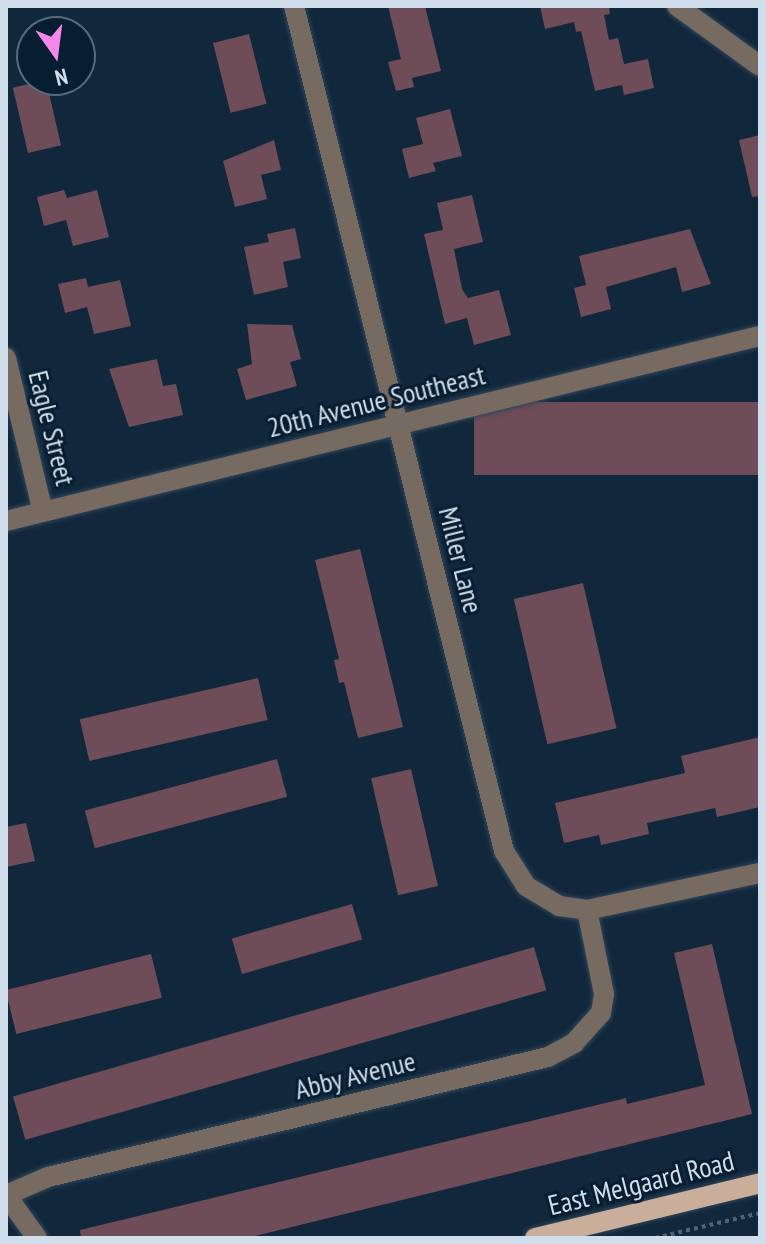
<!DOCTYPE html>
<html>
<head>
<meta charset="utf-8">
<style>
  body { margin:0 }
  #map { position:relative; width:766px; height:1244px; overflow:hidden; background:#11283c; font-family:"PT Sans Narrow",sans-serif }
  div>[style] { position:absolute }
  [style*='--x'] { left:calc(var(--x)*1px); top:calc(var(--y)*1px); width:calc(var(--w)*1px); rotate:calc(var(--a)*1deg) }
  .building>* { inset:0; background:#6e4c58; transform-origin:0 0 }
  .path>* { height:4px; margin-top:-2px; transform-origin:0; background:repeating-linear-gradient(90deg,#4e6274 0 4px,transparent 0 8px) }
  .roads { filter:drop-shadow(0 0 2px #304558) drop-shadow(0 0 2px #304558) }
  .minor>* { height:20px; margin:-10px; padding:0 10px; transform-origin:10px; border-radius:10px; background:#776a61 }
  .major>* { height:20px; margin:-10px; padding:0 10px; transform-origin:10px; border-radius:10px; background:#caae9c }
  span { translate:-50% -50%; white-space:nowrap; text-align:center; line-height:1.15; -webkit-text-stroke:6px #071e32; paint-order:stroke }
  .street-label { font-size:28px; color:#d0deeb }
  .frame { position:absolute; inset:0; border:8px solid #d0deeb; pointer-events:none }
  .north { position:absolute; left:16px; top:16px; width:80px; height:80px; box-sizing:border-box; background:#071e32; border:2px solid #576b7c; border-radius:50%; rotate:166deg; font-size:22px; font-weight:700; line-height:32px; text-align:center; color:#d0deeb }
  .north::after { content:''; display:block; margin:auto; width:28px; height:36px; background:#f788eb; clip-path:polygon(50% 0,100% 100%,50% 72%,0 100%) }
</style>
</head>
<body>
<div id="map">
  <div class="building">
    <div style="clip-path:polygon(388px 6px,425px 6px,441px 71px,412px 78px,414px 87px,396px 91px,388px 62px,401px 59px)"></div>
    <div style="clip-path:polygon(540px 6px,609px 6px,610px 14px,604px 15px,609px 40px,618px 38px,624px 64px,648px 59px,654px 88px,624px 95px,622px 85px,595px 91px,581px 31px,576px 32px,574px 22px,545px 29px)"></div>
    <div style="left:249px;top:34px;width:72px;height:37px;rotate:76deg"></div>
    <div style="left:46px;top:80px;width:67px;height:34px;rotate:77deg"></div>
    <div style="clip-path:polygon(450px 109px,462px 156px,433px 163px,436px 171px,409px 178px,402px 149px,423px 144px,416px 118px)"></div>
    <div style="clip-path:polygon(760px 135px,760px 196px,752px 197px,739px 140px)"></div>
    <div style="clip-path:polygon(274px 140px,281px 170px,261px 175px,267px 199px,235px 207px,223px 161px)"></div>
    <div style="clip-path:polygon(64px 190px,67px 198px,97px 190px,109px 237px,73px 246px,66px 220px,44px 226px,37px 197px)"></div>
    <div style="clip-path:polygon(472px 195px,483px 242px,454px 249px,462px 289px,468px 298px,499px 290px,511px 335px,474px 345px,467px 318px,445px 324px,424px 234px,443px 230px,437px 203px)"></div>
    <div style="clip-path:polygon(295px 228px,301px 258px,283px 262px,288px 287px,254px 295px,244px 247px,269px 242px,267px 234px)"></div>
    <div style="clip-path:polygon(690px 229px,711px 284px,682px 292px,676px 267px,606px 287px,611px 309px,581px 317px,574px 288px,586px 285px,579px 256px)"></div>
    <div style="clip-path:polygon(86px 278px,88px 287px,120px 280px,131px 326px,94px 334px,87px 307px,65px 313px,58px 284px)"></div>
    <div style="clip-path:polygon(247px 324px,292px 325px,301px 359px,290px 362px,297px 386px,246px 400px,237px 369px,252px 364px)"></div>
    <div style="clip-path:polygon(157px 359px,163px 386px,176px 384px,183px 415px,129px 427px,109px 369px)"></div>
    <div style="left:760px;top:402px;width:73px;height:286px;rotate:90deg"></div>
    <div style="clip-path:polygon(360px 549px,403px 727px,358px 738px,344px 682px,339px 683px,334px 660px,339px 659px,315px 560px)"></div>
    <div style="left:583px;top:583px;width:149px;height:71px;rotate:77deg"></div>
    <div style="left:258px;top:678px;width:43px;height:183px;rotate:77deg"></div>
    <div style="clip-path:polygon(760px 737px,760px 807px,717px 817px,715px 808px,647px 823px,649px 834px,601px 845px,599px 835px,564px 843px,555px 803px,685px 773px,681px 756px)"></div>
    <div style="left:277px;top:759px;width:39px;height:199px;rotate:75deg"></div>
    <div style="left:411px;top:769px;width:120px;height:41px;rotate:77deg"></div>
    <div style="clip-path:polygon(26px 823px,35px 861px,6px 867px,6px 827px)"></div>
    <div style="left:352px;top:904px;width:37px;height:125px;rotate:74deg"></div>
    <div style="clip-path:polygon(712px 944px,752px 1114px,247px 1238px,81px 1238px,80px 1230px,626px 1098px,627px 1104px,705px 1085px,674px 953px)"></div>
    <div style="left:534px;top:947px;width:45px;height:542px;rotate:74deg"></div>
    <div style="left:151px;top:954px;width:45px;height:150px;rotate:76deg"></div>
  </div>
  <div class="path">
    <div style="--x:655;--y:1238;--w:108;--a:-13.4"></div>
  </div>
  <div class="roads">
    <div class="minor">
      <div style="--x:294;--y:6;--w:871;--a:76.04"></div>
      <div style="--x:504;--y:851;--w:41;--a:57.8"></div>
      <div style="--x:526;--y:886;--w:39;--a:31"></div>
      <div style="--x:559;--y:906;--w:28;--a:8"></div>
      <div style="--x:587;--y:910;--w:177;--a:-12.1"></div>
      <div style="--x:677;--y:6;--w:102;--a:35.9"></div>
      <div style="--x:6;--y:358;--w:158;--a:76.5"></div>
      <div style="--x:6;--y:521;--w:776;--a:-13.79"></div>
      <div style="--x:6;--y:1195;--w:46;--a:-23.2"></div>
      <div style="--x:48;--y:1177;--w:514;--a:-13.5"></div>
      <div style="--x:548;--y:1057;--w:30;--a:-28"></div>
      <div style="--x:574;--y:1043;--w:40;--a:-48"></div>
      <div style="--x:601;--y:1013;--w:19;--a:-81"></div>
      <div style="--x:604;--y:994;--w:86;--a:-101.4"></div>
      <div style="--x:6;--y:1195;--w:53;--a:54.2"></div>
    </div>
    <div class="major">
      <div style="--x:535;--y:1238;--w:232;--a:-13.7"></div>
    </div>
  </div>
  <div class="street-label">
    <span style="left:376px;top:401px;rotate:-14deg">20th Avenue Southeast</span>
    <span style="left:52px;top:428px;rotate:76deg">Eagle Street</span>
    <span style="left:461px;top:560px;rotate:76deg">Miller Lane</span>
    <span style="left:355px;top:1075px;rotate:-14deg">Abby Avenue</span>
    <span style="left:641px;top:1183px;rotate:-14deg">East Melgaard Road</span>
  </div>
  <div class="frame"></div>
  <div class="north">N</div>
</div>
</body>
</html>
